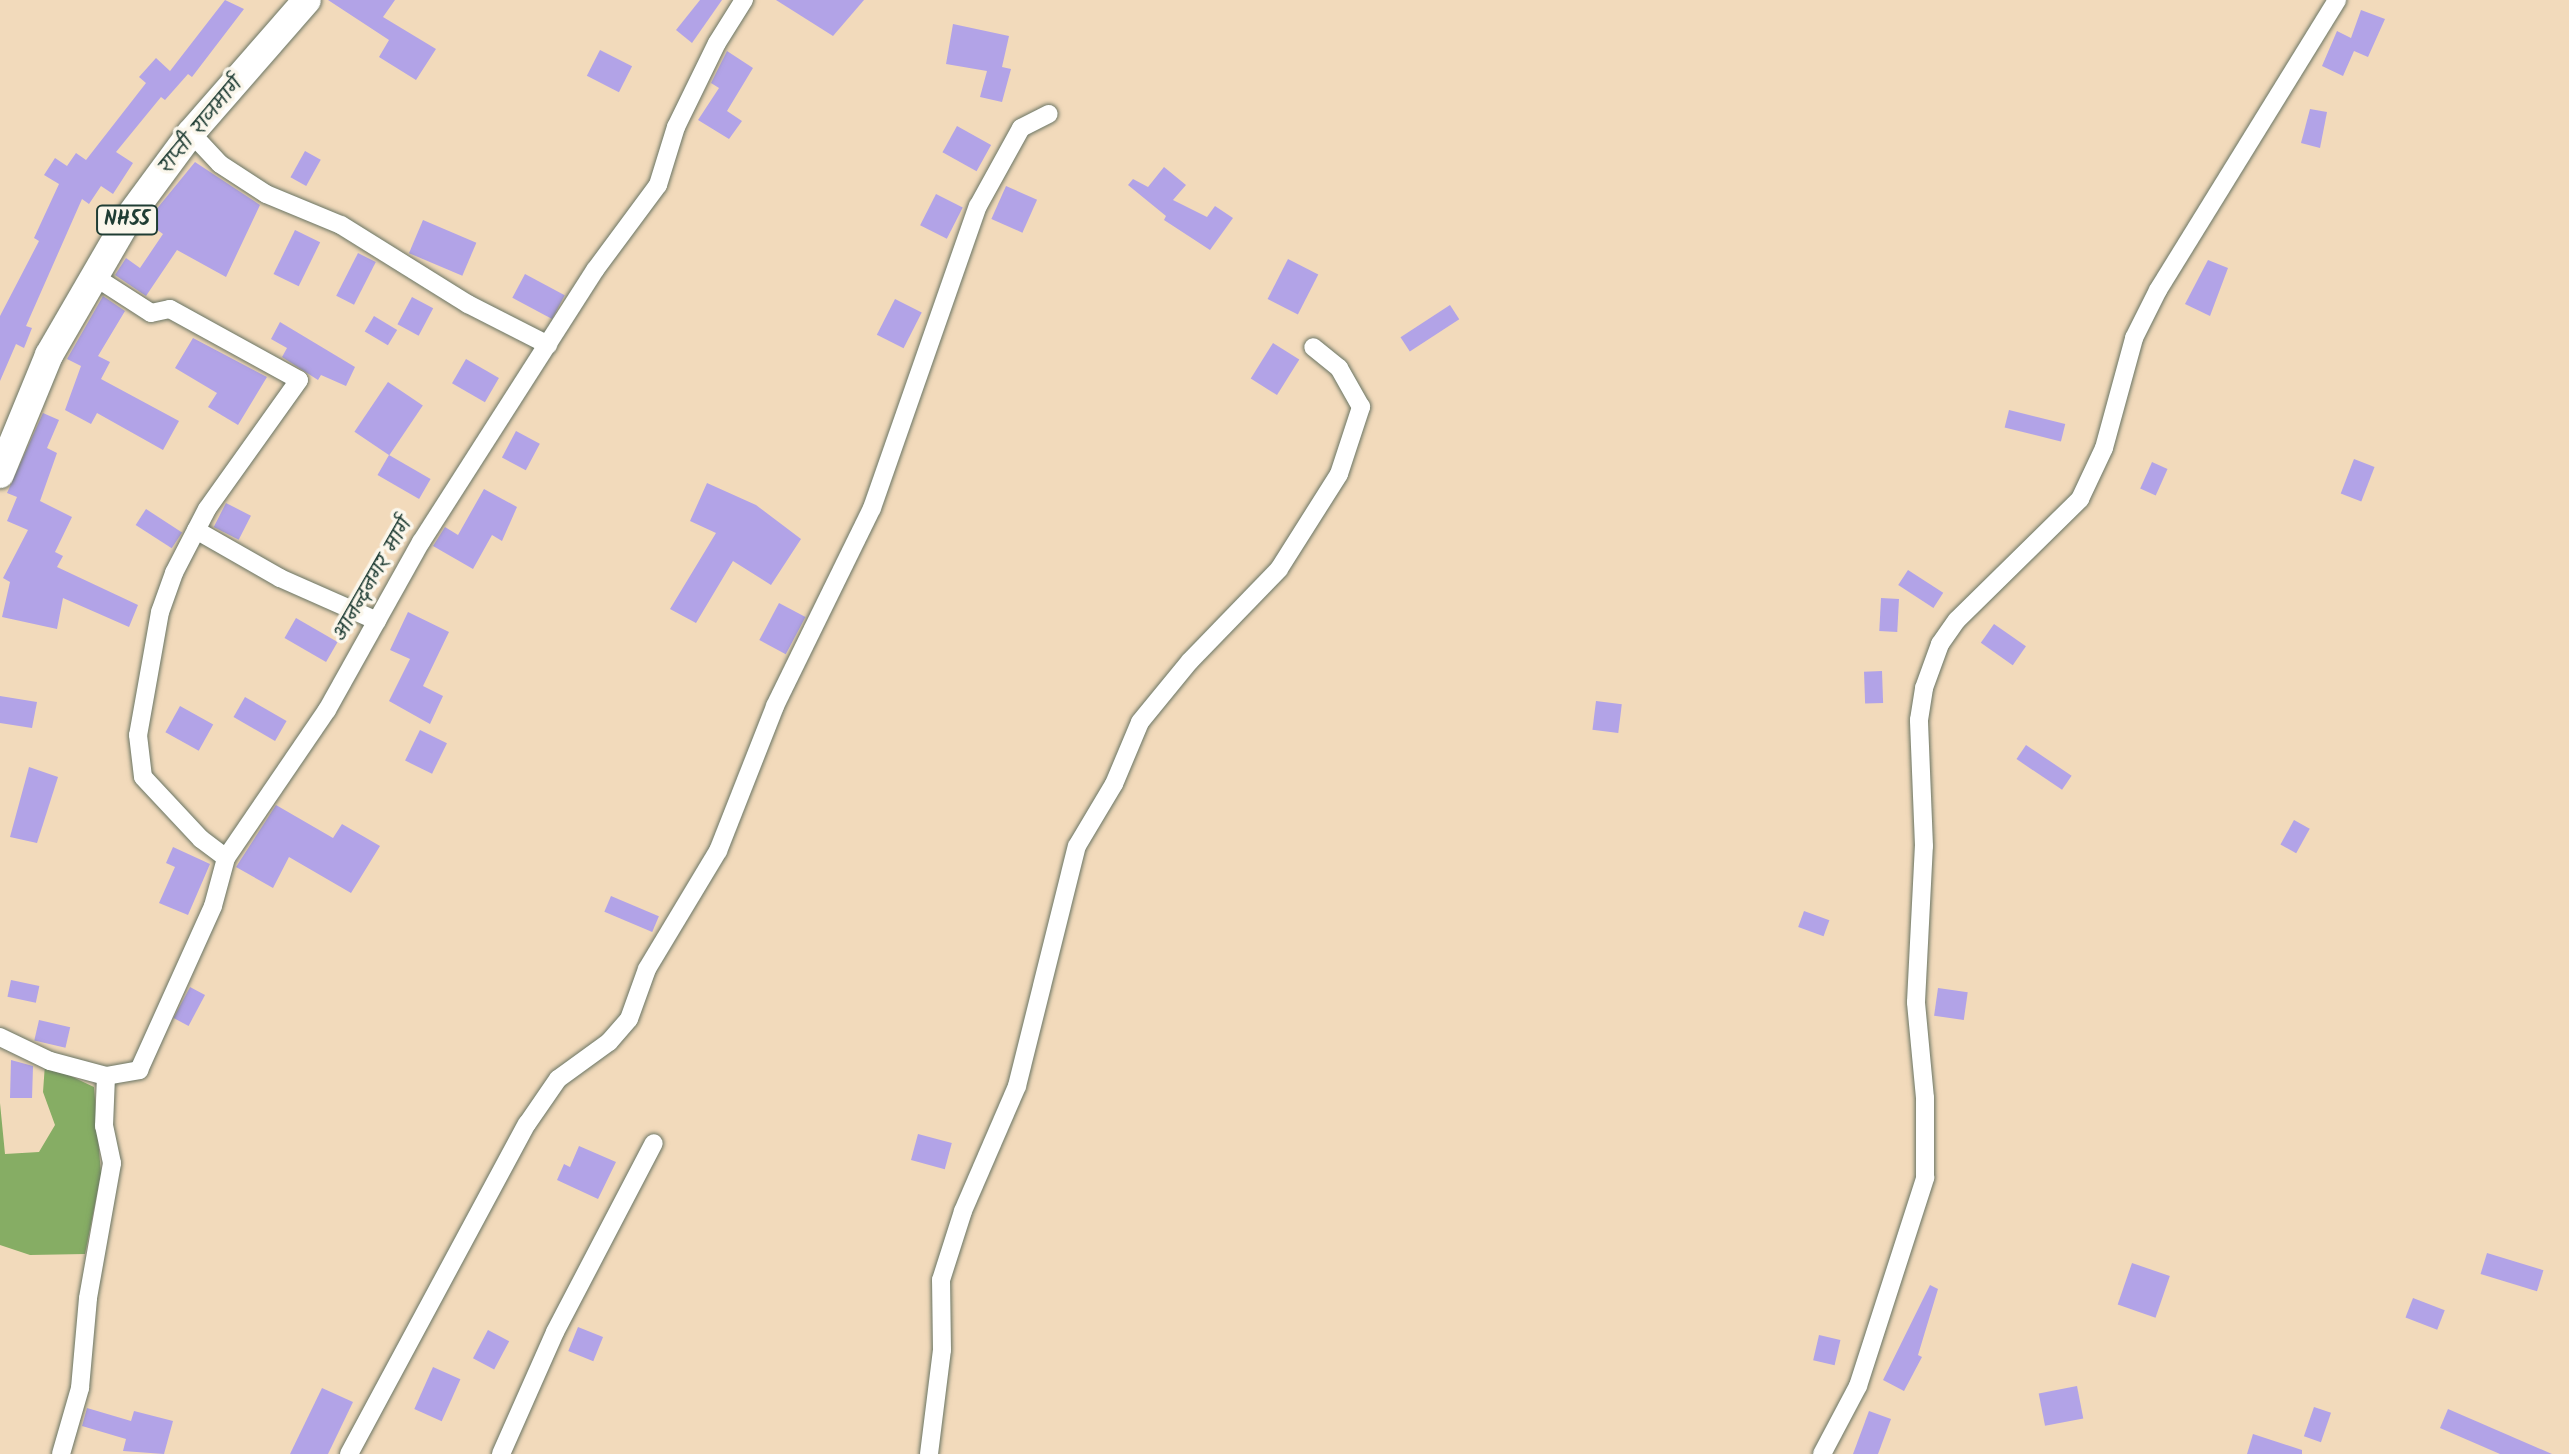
<!DOCTYPE html>
<html>
<head>
<meta charset="utf-8">
<style>
  body { margin:0 }
  #map { position:relative; width:2569px; height:1454px; overflow:hidden; background:#f2dabb; font-family:Kalam,"Playpen Sans Deva",sans-serif }
  div>[style] { position:absolute }
  [style*='--x'] { left:calc(var(--x)*1px); top:calc(var(--y)*1px); width:calc(var(--w)*1px); rotate:calc(var(--a)*1deg) }
  .forest>* { inset:0; background:#86ad64 }
  .building>* { inset:0; background:#b2a3e7; transform-origin:0 0 }
  .roads { filter:drop-shadow(0 0 2px #697463) drop-shadow(0 0 2px #697463) }
  .street>* { height:18px; margin:-9px; padding:0 9px; transform-origin:9px; border-radius:9px; background:#fff }
  .primary>* { height:28px; margin:-14px; padding:0 14px; transform-origin:14px; border-radius:14px; background:#fff }
  span { translate:-50% -50%; white-space:nowrap; text-align:center; line-height:1.15; -webkit-text-stroke:7px #fbf7ec; paint-order:stroke }
  .shield-label span { padding:2px 6px; background:#fbf7ec; border:2px solid; border-radius:6px; -webkit-text-stroke-width:0 }
  .shield-label { font-size:20px; color:#1f3d34; font-weight:700 }
  .street-label { font-size:22px; color:#1f3d34 }
</style>
</head>
<body>
<div id="map">
  <div class="forest">
    <div style="clip-path:polygon(45px 1064px,94px 1087px,101px 1174px,85px 1254px,30px 1255px,0 1245px,0 1103px,5px 1154px,39px 1152px,55px 1125px,43px 1092px)"></div>
  </div>
  <div class="building">
    <div style="clip-path:polygon(225px 0,244px 9px,192px 77px,188px 74px,165px 100px,161px 97px,116px 152px,133px 163px,113px 194px,101px 186px,89px 204px,82px 199px,26px 326px,32px 328px,24px 348px,16px 344px,0 381px,0 316px,39px 241px,34px 238px,59px 184px,44px 175px,55px 158px,67px 166px,76px 153px,86px 160px,146px 83px,139px 77px,156px 58px,170px 71px)"></div>
    <div style="clip-path:polygon(328px 0,395px 0,383px 17px,436px 49px,416px 80px,379px 57px,389px 40px)"></div>
    <div style="clip-path:polygon(700px 0,722px 0,692px 43px,676px 30px)"></div>
    <div style="clip-path:polygon(776px 0,864px 0,833px 36px)"></div>
    <div style="clip-path:polygon(2361px 10px,2385px 19px,2368px 57px,2354px 51px,2343px 76px,2322px 66px,2337px 31px,2351px 38px)"></div>
    <div style="clip-path:polygon(953px 24px,1009px 36px,1002px 67px,1011px 69px,1002px 102px,980px 97px,987px 71px,946px 64px)"></div>
    <div style="left:600px;top:50px;width:36px;height:29px;rotate:27deg"></div>
    <div style="clip-path:polygon(727px 51px,753px 68px,727px 111px,742px 121px,729px 139px,698px 120px,719px 88px,711px 83px)"></div>
    <div style="clip-path:polygon(2310px 109px,2327px 112px,2320px 148px,2301px 143px)"></div>
    <div style="left:957px;top:126px;width:39px;height:30px;rotate:29deg"></div>
    <div style="left:305px;top:151px;width:18px;height:30px;rotate:29deg"></div>
    <div style="clip-path:polygon(195px 162px,260px 205px,226px 277px,177px 250px,146px 296px,115px 275px,126px 258px,140px 268px,163px 234px,146px 222px)"></div>
    <div style="clip-path:polygon(1164px 167px,1186px 185px,1173px 200px,1207px 217px,1215px 206px,1233px 218px,1210px 250px,1164px 220px,1166px 216px,1128px 185px,1133px 179px,1148px 187px)"></div>
    <div style="left:1006px;top:186px;width:34px;height:36px;rotate:24deg"></div>
    <div style="left:936px;top:194px;width:30px;height:35px;rotate:27deg"></div>
    <div style="left:423px;top:220px;width:58px;height:36px;rotate:23deg"></div>
    <div style="left:295px;top:230px;width:28px;height:49px;rotate:26deg"></div>
    <div style="left:358px;top:253px;width:20px;height:48px;rotate:27deg"></div>
    <div style="left:1288px;top:259px;width:34px;height:45px;rotate:27deg"></div>
    <div style="clip-path:polygon(2208px 260px,2228px 268px,2210px 316px,2185px 304px)"></div>
    <div style="left:525px;top:274px;width:45px;height:27px;rotate:28deg"></div>
    <div style="clip-path:polygon(103px 296px,125px 311px,98px 356px,110px 362px,101px 379px,179px 421px,163px 450px,97px 413px,91px 424px,65px 410px,81px 366px,67px 359px)"></div>
    <div style="left:412px;top:297px;width:24px;height:31px;rotate:28deg"></div>
    <div style="left:895px;top:299px;width:30px;height:40px;rotate:27deg"></div>
    <div style="left:1450px;top:305px;width:17px;height:59px;rotate:57deg"></div>
    <div style="left:374px;top:316px;width:27px;height:18px;rotate:31deg"></div>
    <div style="clip-path:polygon(280px 322px,355px 367px,346px 386px,321px 375px,318px 380px,282px 357px,287px 348px,271px 339px)"></div>
    <div style="clip-path:polygon(193px 338px,267px 377px,238px 425px,208px 407px,217px 393px,175px 368px)"></div>
    <div style="left:1273px;top:343px;width:31px;height:42px;rotate:32deg"></div>
    <div style="left:466px;top:359px;width:38px;height:28px;rotate:30deg"></div>
    <div style="left:388px;top:382px;width:42px;height:60px;rotate:34deg"></div>
    <div style="left:2009px;top:410px;width:58px;height:18px;rotate:14deg"></div>
    <div style="clip-path:polygon(43px 413px,59px 420px,47px 448px,57px 453px,40px 501px,72px 517px,55px 552px,63px 556px,57px 567px,138px 605px,129px 627px,63px 598px,57px 629px,2px 617px,10px 582px,3px 578px,28px 530px,7px 521px,17px 497px,7px 493px)"></div>
    <div style="left:516px;top:431px;width:27px;height:30px;rotate:28deg"></div>
    <div style="left:389px;top:455px;width:48px;height:23px;rotate:30deg"></div>
    <div style="left:2354px;top:459px;width:22px;height:37px;rotate:21deg"></div>
    <div style="left:2152px;top:462px;width:17px;height:29px;rotate:24deg"></div>
    <div style="clip-path:polygon(707px 483px,756px 505px,801px 539px,771px 585px,733px 561px,696px 623px,670px 609px,716px 533px,690px 521px)"></div>
    <div style="clip-path:polygon(484px 489px,517px 507px,502px 541px,492px 535px,473px 569px,433px 546px,445px 527px,458px 535px)"></div>
    <div style="left:226px;top:503px;width:28px;height:27px;rotate:27deg"></div>
    <div style="left:146px;top:509px;width:43px;height:19px;rotate:33deg"></div>
    <div style="left:1908px;top:570px;width:42px;height:18px;rotate:33deg"></div>
    <div style="left:1881px;top:598px;width:18px;height:33px;rotate:3deg"></div>
    <div style="left:779px;top:603px;width:30px;height:42px;rotate:28deg"></div>
    <div style="clip-path:polygon(408px 612px,449px 632px,423px 686px,443px 696px,430px 724px,389px 701px,410px 659px,390px 650px)"></div>
    <div style="left:296px;top:618px;width:48px;height:23px;rotate:30deg"></div>
    <div style="left:1994px;top:624px;width:39px;height:23px;rotate:35deg"></div>
    <div style="left:1882px;top:671px;width:32px;height:18px;rotate:88deg"></div>
    <div style="clip-path:polygon(0 696px,37px 702px,32px 728px,0 723px)"></div>
    <div style="left:245px;top:697px;width:48px;height:23px;rotate:30deg"></div>
    <div style="left:1596px;top:701px;width:26px;height:29px;rotate:7deg"></div>
    <div style="left:180px;top:706px;width:38px;height:30px;rotate:29deg"></div>
    <div style="left:420px;top:730px;width:30px;height:34px;rotate:26deg"></div>
    <div style="left:2026px;top:745px;width:55px;height:17px;rotate:34deg"></div>
    <div style="clip-path:polygon(29px 767px,58px 777px,37px 843px,10px 837px)"></div>
    <div style="clip-path:polygon(276px 805px,333px 838px,342px 824px,380px 846px,351px 893px,289px 857px,273px 888px,236px 867px)"></div>
    <div style="left:2294px;top:820px;width:18px;height:28px;rotate:29deg"></div>
    <div style="clip-path:polygon(173px 847px,210px 864px,188px 915px,159px 903px,175px 867px,166px 863px)"></div>
    <div style="left:611px;top:896px;width:52px;height:17px;rotate:23deg"></div>
    <div style="left:1804px;top:911px;width:27px;height:17px;rotate:20deg"></div>
    <div style="left:11px;top:980px;width:29px;height:17px;rotate:12deg"></div>
    <div style="left:190px;top:987px;width:17px;height:35px;rotate:28deg"></div>
    <div style="left:1938px;top:988px;width:30px;height:28px;rotate:8deg"></div>
    <div style="left:39px;top:1020px;width:32px;height:21px;rotate:13deg"></div>
    <div style="clip-path:polygon(11px 1060px,33px 1066px,32px 1098px,10px 1098px)"></div>
    <div style="left:918px;top:1134px;width:35px;height:27px;rotate:15deg"></div>
    <div style="clip-path:polygon(579px 1146px,616px 1162px,598px 1199px,557px 1180px,564px 1164px,570px 1167px)"></div>
    <div style="left:2487px;top:1253px;width:59px;height:22px;rotate:17deg"></div>
    <div style="left:2132px;top:1263px;width:40px;height:44px;rotate:19deg"></div>
    <div style="clip-path:polygon(1930px 1285px,1938px 1289px,1918px 1355px,1922px 1357px,1904px 1391px,1883px 1380px)"></div>
    <div style="left:2413px;top:1298px;width:34px;height:21px;rotate:21deg"></div>
    <div style="left:578px;top:1327px;width:27px;height:26px;rotate:22deg"></div>
    <div style="left:488px;top:1330px;width:24px;height:32px;rotate:28deg"></div>
    <div style="left:1819px;top:1335px;width:22px;height:26px;rotate:13deg"></div>
    <div style="left:433px;top:1367px;width:30px;height:46px;rotate:24deg"></div>
    <div style="left:2077px;top:1386px;width:33px;height:39px;rotate:79deg"></div>
    <div style="clip-path:polygon(322px 1388px,353px 1402px,328px 1454px,290px 1454px)"></div>
    <div style="left:2314px;top:1407px;width:18px;height:31px;rotate:19deg"></div>
    <div style="clip-path:polygon(87px 1408px,131px 1421px,134px 1411px,173px 1421px,164px 1454px,123px 1451px,126px 1439px,82px 1426px)"></div>
    <div style="clip-path:polygon(2448px 1409px,2552px 1454px,2500px 1454px,2440px 1428px)"></div>
    <div style="clip-path:polygon(1869px 1411px,1891px 1419px,1878px 1454px,1853px 1454px)"></div>
    <div style="clip-path:polygon(2253px 1434px,2302px 1450px,2302px 1454px,2247px 1454px)"></div>
  </div>
  <div class="roads">
    <div class="street">
      <div style="--x:191;--y:133;--w:42;--a:46.9"></div>
      <div style="--x:220;--y:164;--w:55;--a:33.1"></div>
      <div style="--x:266;--y:194;--w:81;--a:22.5"></div>
      <div style="--x:341;--y:225;--w:150;--a:31.9"></div>
      <div style="--x:468;--y:304;--w:90;--a:27.1"></div>
      <div style="--x:92;--y:275;--w:70;--a:32.8"></div>
      <div style="--x:151;--y:313;--w:19;--a:-12"></div>
      <div style="--x:170;--y:309;--w:147;--a:28.8"></div>
      <div style="--x:299;--y:380;--w:158;--a:125.5"></div>
      <div style="--x:207;--y:509;--w:72;--a:117.3"></div>
      <div style="--x:174;--y:573;--w:41;--a:109.7"></div>
      <div style="--x:160;--y:612;--w:125;--a:100.1"></div>
      <div style="--x:138;--y:735;--w:42;--a:83.2"></div>
      <div style="--x:143;--y:777;--w:85;--a:46.9"></div>
      <div style="--x:201;--y:839;--w:31;--a:37"></div>
      <div style="--x:196;--y:530;--w:97;--a:29.7"></div>
      <div style="--x:280;--y:578;--w:106;--a:23.9"></div>
      <div style="--x:0;--y:1037;--w:55;--a:25.6"></div>
      <div style="--x:50;--y:1061;--w:58;--a:15"></div>
      <div style="--x:106;--y:1076;--w:34;--a:-10"></div>
      <div style="--x:139;--y:1070;--w:180;--a:-65.7"></div>
      <div style="--x:213;--y:906;--w:50;--a:-74.8"></div>
      <div style="--x:226;--y:858;--w:179;--a:-55.7"></div>
      <div style="--x:327;--y:710;--w:193;--a:-60.8"></div>
      <div style="--x:421;--y:542;--w:323;--a:-57.4"></div>
      <div style="--x:595;--y:270;--w:106;--a:-53.5"></div>
      <div style="--x:658;--y:185;--w:61;--a:-72.8"></div>
      <div style="--x:676;--y:127;--w:93;--a:-64"></div>
      <div style="--x:717;--y:43;--w:51;--a:-57.9"></div>
      <div style="--x:61;--y:1454;--w:69;--a:-73.9"></div>
      <div style="--x:80;--y:1388;--w:90;--a:-84.9"></div>
      <div style="--x:88;--y:1298;--w:137;--a:-79.9"></div>
      <div style="--x:112;--y:1163;--w:38;--a:-102"></div>
      <div style="--x:104;--y:1126;--w:50;--a:-87.7"></div>
      <div style="--x:349;--y:1454;--w:375;--a:-61.7"></div>
      <div style="--x:527;--y:1124;--w:55;--a:-55.4"></div>
      <div style="--x:558;--y:1079;--w:63;--a:-36"></div>
      <div style="--x:609;--y:1042;--w:30;--a:-49"></div>
      <div style="--x:629;--y:1019;--w:53;--a:-70.2"></div>
      <div style="--x:647;--y:969;--w:138;--a:-59"></div>
      <div style="--x:718;--y:851;--w:156;--a:-68.5"></div>
      <div style="--x:775;--y:706;--w:220;--a:-63.9"></div>
      <div style="--x:872;--y:508;--w:320;--a:-70.7"></div>
      <div style="--x:978;--y:206;--w:89;--a:-61.1"></div>
      <div style="--x:1021;--y:128;--w:31;--a:-27"></div>
      <div style="--x:501;--y:1454;--w:133;--a:-66.1"></div>
      <div style="--x:555;--y:1332;--w:213;--a:-62.4"></div>
      <div style="--x:929;--y:1454;--w:105;--a:-82.9"></div>
      <div style="--x:942;--y:1350;--w:70;--a:-90.8"></div>
      <div style="--x:941;--y:1280;--w:72;--a:-72.3"></div>
      <div style="--x:963;--y:1211;--w:136;--a:-66.6"></div>
      <div style="--x:1017;--y:1086;--w:247;--a:-76"></div>
      <div style="--x:1077;--y:846;--w:72;--a:-59.2"></div>
      <div style="--x:1114;--y:784;--w:67;--a:-67.2"></div>
      <div style="--x:1140;--y:722;--w:79;--a:-50.7"></div>
      <div style="--x:1190;--y:661;--w:128;--a:-45.9"></div>
      <div style="--x:1279;--y:569;--w:112;--a:-57.7"></div>
      <div style="--x:1339;--y:474;--w:71;--a:-71.8"></div>
      <div style="--x:1361;--y:407;--w:45;--a:-119.4"></div>
      <div style="--x:1339;--y:368;--w:33;--a:-141"></div>
      <div style="--x:1822;--y:1454;--w:77;--a:-62.1"></div>
      <div style="--x:1858;--y:1386;--w:219;--a:-72.1"></div>
      <div style="--x:1925;--y:1178;--w:80;--a:-90"></div>
      <div style="--x:1925;--y:1098;--w:96;--a:-95.4"></div>
      <div style="--x:1916;--y:1002;--w:156;--a:-87.1"></div>
      <div style="--x:1924;--y:846;--w:126;--a:-92.3"></div>
      <div style="--x:1919;--y:720;--w:32;--a:-81"></div>
      <div style="--x:1924;--y:688;--w:47;--a:-70"></div>
      <div style="--x:1940;--y:644;--w:29;--a:-55"></div>
      <div style="--x:1957;--y:620;--w:173;--a:-44.5"></div>
      <div style="--x:2080;--y:499;--w:56;--a:-64.8"></div>
      <div style="--x:2104;--y:448;--w:114;--a:-74.7"></div>
      <div style="--x:2134;--y:338;--w:54;--a:-63.4"></div>
      <div style="--x:2158;--y:290;--w:341;--a:-58.3"></div>
    </div>
    <div class="primary">
      <div style="--x:0;--y:474;--w:129;--a:-67.6"></div>
      <div style="--x:49;--y:355;--w:160;--a:-59.9"></div>
      <div style="--x:129;--y:217;--w:104;--a:-53.6"></div>
      <div style="--x:191;--y:133;--w:176;--a:-48.9"></div>
    </div>
  </div>
  <div class="shield-label">
    <span style="left:127px;top:220px">NH55</span>
  </div>
  <div class="street-label">
    <span style="left:201px;top:126px;rotate:-50deg">राप्ती राजमार्ग</span>
    <span style="left:373px;top:580px;rotate:-60deg">आनन्दनगर मार्ग</span>
  </div>
</div>
</body>
</html>
